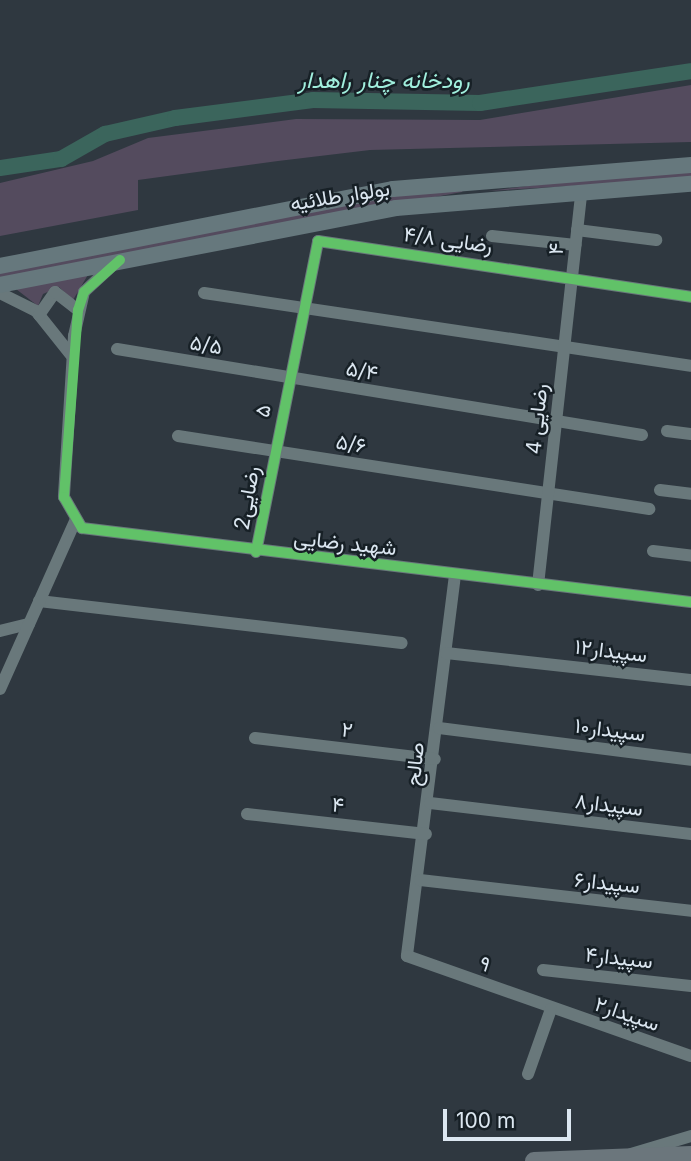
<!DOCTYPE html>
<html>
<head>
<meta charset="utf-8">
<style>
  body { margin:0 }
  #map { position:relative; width:691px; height:1161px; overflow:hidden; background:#2f3840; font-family:Inter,Vazirmatn,sans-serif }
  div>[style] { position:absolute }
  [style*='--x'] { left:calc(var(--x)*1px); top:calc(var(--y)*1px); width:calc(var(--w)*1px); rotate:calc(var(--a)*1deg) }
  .green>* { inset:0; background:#544b5e }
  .river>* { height:16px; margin:-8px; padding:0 8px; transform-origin:8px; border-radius:8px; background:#3b655c }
  .minor>* { height:12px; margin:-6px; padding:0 6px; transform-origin:6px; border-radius:6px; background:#69787b }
  .major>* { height:16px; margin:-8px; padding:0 8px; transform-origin:8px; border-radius:8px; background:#66787d }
  .highway>* { height:18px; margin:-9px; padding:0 9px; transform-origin:9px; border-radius:9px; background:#6b767c }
  .cycleway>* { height:10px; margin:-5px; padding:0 5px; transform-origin:5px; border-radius:5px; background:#61c268 }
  span { translate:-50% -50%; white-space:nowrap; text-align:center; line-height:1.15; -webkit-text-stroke:5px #172026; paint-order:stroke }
  .street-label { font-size:21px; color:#dce7f1 }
  .water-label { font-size:23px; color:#a1f0de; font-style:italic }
  .scale { position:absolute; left:443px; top:1109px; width:128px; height:32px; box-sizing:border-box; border:4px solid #dce7f1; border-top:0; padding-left:9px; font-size:21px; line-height:24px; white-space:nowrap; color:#dce7f1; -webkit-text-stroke:5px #172026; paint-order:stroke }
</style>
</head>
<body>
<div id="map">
  <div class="green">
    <div style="clip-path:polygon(691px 85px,691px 142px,370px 150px,278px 161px,138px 180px,138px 210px,0 236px,0 183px,93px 161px,148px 138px,296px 119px,480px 120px)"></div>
    <div style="clip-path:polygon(691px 171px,691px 179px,488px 191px,535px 185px)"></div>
    <div style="clip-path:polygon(463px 190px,462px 192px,0 278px,0 270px,352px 200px)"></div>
    <div style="clip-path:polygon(89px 273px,73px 300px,59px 287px,43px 294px,38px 306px,16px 289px)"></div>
  </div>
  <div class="river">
    <div style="--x:0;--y:168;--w:62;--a:-8.4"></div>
    <div style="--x:61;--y:159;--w:51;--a:-29.6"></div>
    <div style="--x:105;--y:134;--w:72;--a:-12.9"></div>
    <div style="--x:175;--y:118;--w:139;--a:-7.4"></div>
    <div style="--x:313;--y:100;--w:167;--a:1"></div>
    <div style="--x:480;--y:103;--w:213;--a:-8.6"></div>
  </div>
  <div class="minor">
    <div style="--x:577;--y:230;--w:80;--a:7.2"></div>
    <div style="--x:492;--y:236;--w:84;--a:6.1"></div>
    <div style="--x:114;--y:264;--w:41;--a:137"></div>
    <div style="--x:84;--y:292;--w:45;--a:102.8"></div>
    <div style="--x:74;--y:336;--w:161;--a:93.6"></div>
    <div style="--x:64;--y:497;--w:36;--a:60"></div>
    <div style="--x:82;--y:528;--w:613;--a:6.93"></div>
    <div style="--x:0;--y:293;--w:40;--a:26.6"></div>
    <div style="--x:36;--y:311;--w:56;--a:51.5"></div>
    <div style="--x:204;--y:293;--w:492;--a:8.5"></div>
    <div style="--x:39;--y:315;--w:28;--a:-55"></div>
    <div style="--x:55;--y:292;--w:29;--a:38"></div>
    <div style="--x:117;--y:349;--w:532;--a:9.3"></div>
    <div style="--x:667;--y:431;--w:24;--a:7"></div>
    <div style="--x:178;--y:436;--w:477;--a:8.8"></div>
    <div style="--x:660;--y:490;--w:31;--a:7"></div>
    <div style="--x:653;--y:551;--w:38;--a:7"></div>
    <div style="--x:256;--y:552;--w:317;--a:-78.7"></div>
    <div style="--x:318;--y:241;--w:377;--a:8.5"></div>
    <div style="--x:455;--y:575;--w:384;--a:97.2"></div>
    <div style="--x:407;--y:956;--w:301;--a:19.4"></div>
    <div style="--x:538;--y:585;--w:394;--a:-83.7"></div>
    <div style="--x:39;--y:601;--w:365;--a:6.6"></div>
    <div style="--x:0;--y:631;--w:30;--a:-14"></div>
    <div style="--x:446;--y:653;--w:246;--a:6.3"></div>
    <div style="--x:0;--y:689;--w:186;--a:-65.9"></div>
    <div style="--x:439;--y:728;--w:254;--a:7.2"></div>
    <div style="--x:255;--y:738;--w:181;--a:6.7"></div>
    <div style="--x:430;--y:803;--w:263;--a:6.8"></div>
    <div style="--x:247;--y:814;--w:180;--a:6.4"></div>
    <div style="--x:420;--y:880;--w:273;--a:6.5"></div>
    <div style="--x:543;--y:970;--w:149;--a:6.2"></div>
    <div style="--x:528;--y:1074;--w:69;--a:-70.5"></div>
    <div style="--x:631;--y:1154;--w:63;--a:-16.7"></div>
  </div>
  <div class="major">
    <div style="--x:0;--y:266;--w:400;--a:-11.1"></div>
    <div style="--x:393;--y:189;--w:299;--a:-4.6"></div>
    <div style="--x:0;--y:285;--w:403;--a:-11"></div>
    <div style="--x:396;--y:208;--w:296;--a:-4.7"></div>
  </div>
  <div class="highway">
    <div style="--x:534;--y:1161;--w:157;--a:-2.2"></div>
  </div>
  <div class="cycleway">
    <div style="--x:120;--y:260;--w:48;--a:138.4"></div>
    <div style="--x:84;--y:292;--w:19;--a:108"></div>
    <div style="--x:78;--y:310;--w:188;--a:94.3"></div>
    <div style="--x:64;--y:497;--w:36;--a:60"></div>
    <div style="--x:82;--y:528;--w:613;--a:6.93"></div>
    <div style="--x:256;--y:552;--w:317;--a:-78.7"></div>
    <div style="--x:318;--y:241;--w:377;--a:8.5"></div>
  </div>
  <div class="street-label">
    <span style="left:340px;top:196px;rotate:-9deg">بولوار طلائیه</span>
    <span style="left:448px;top:240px;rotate:8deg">رضایی ۴/۸</span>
    <span style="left:556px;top:249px;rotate:-85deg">۴</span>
    <span style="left:206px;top:345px;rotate:9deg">۵/۵</span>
    <span style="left:362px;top:371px;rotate:10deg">۵/۴</span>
    <span style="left:263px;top:411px;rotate:-80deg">۵</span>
    <span style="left:537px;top:419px;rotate:-84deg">رضایی 4</span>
    <span style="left:351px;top:444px;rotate:9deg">۵/۶</span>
    <span style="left:247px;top:498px;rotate:-80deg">2رضایی</span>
    <span style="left:345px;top:543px;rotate:6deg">شهید رضایی</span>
    <span style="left:611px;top:651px;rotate:7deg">سپیدار۱۲</span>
    <span style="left:347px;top:730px;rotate:7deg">۲</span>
    <span style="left:610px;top:730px;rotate:7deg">سپیدار۱۰</span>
    <span style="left:415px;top:764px;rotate:-84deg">صالح</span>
    <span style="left:338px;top:805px;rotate:6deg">۴</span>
    <span style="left:609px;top:805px;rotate:7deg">سپیدار۸</span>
    <span style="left:607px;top:883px;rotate:6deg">سپیدار۶</span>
    <span style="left:619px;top:958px;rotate:6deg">سپیدار۴</span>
    <span style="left:485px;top:964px;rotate:20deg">۹</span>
    <span style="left:627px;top:1014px;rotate:19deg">سپیدار۲</span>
  </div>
  <div class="water-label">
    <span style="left:384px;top:80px">رودخانه چنار راهدار</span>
  </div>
  <div class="scale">100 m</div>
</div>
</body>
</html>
